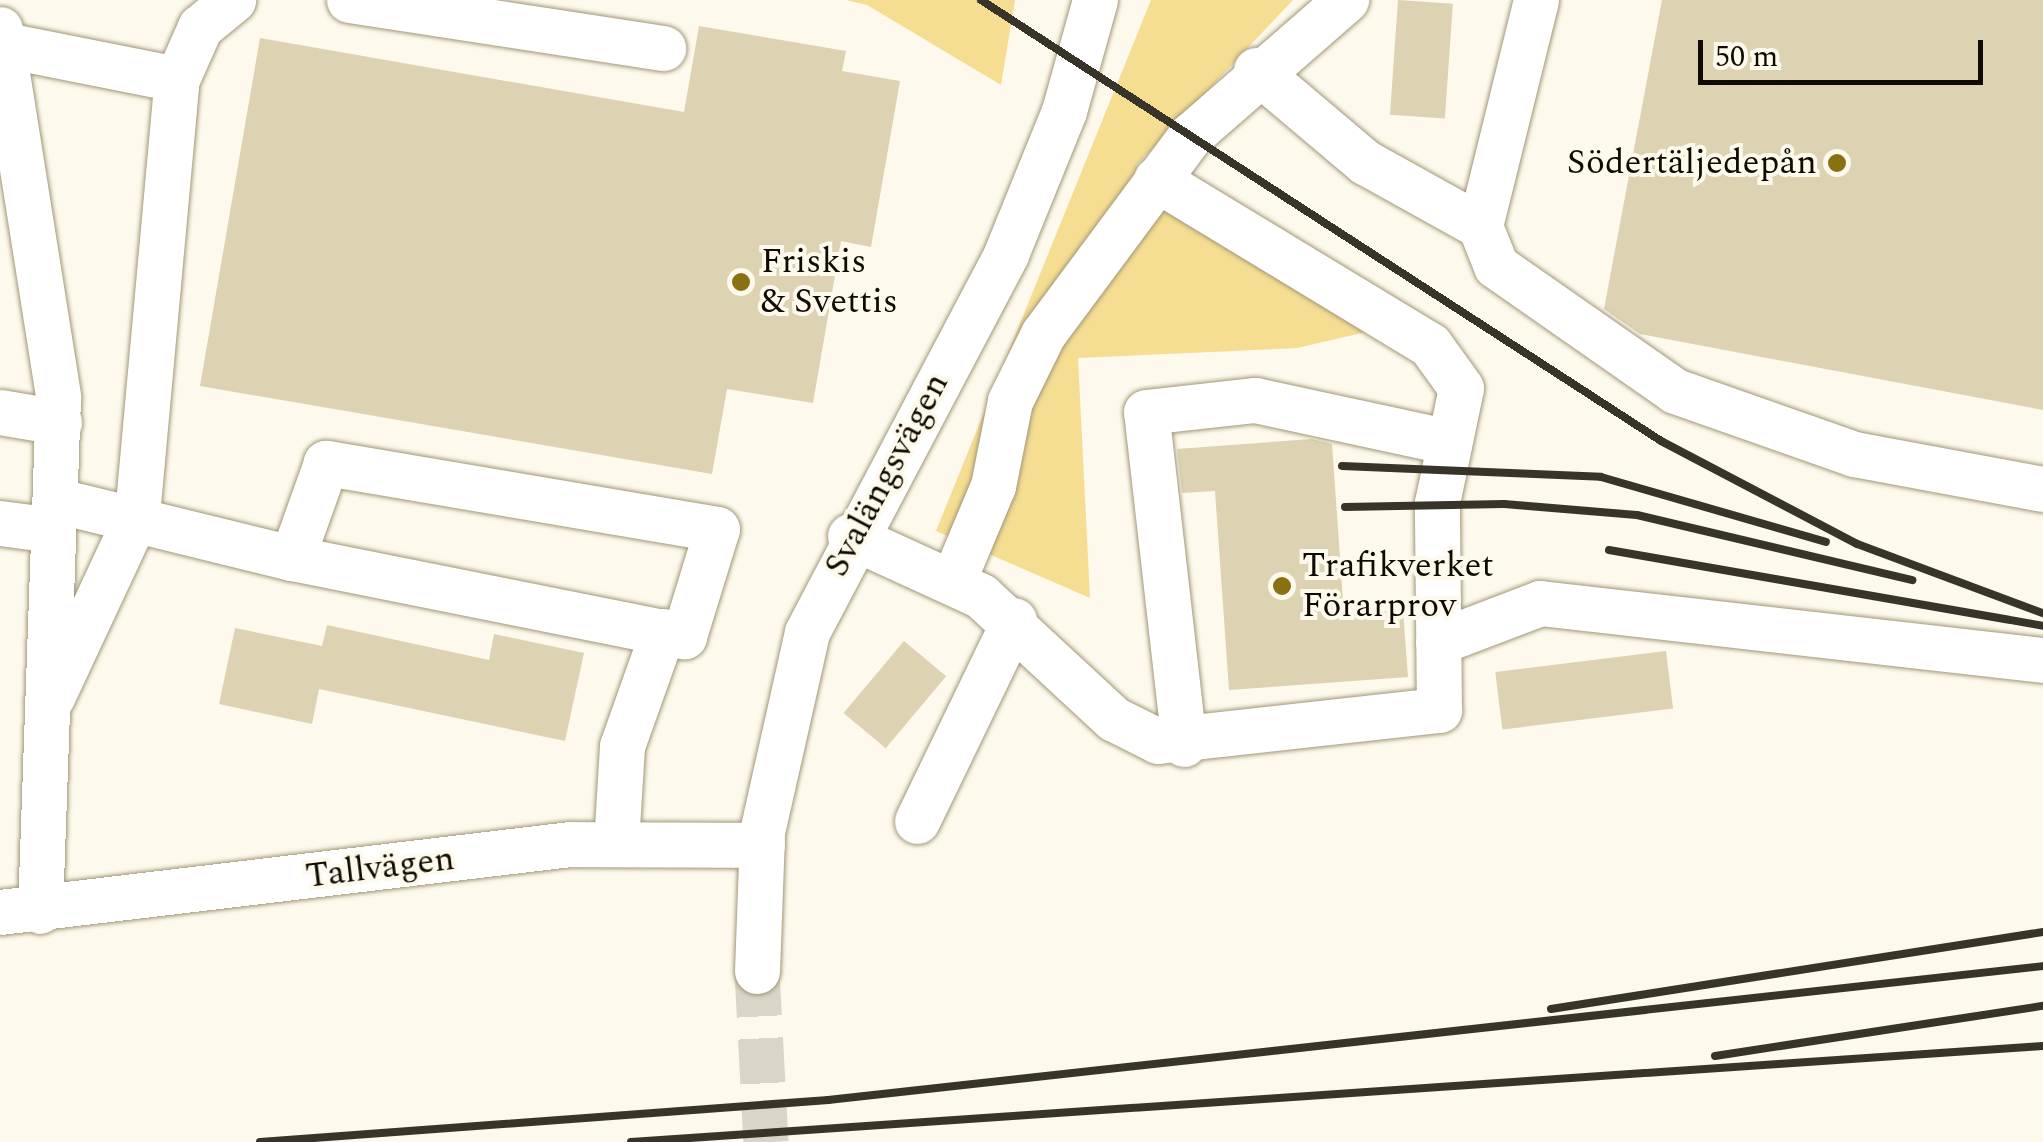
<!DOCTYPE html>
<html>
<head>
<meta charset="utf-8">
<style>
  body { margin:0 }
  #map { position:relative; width:2043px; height:1142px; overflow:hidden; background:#fdf9ec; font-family:Spectral,serif }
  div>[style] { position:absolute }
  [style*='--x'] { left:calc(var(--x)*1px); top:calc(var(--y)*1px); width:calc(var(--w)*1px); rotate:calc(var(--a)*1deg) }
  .green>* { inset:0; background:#f5dd92 }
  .building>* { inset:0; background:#ddd2b2; transform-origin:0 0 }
  .minor-tunnel>* { height:45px; margin-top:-22.5px; transform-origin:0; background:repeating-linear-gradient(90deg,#d9d5c9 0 45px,transparent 0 67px) }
  .roads { filter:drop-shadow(0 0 2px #a19778) drop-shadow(0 0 2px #a19778) }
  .minor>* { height:45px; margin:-22.5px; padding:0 22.5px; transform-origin:22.5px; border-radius:22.5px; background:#fff }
  .rail>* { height:8px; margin:-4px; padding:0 4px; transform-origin:4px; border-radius:4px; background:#38342a }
  .dots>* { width:28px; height:28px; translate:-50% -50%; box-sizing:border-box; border:5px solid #fdf9ec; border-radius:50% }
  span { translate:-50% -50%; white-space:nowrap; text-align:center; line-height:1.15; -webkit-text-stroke:8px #fdf9ec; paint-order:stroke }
  .poi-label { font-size:35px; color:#0f0b02 }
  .right { translate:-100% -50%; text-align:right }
  .left { translate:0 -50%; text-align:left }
  .street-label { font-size:35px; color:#0f0b02 }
  .scale { position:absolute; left:1698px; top:40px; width:285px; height:45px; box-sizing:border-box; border:5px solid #0f0b02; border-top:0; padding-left:12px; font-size:30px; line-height:35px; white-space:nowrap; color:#0f0b02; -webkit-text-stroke:8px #fdf9ec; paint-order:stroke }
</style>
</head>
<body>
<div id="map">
  <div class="green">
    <div style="clip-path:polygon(846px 0,1015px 0,1001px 85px,867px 5px)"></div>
    <div style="clip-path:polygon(1151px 0,1293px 0,1136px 166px,1366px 332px,1297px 348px,1078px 358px,1090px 598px,936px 531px)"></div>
  </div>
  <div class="building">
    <div style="left:1398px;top:0;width:55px;height:115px;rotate:4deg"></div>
    <div style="clip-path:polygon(1662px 0,2043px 0,2043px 410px,1640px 334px,1604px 309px)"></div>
    <div style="clip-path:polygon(699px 26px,846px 51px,842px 71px,900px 81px,871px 247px,841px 241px,813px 403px,727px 389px,712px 474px,200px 386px,260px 38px,684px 112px)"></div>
    <div style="clip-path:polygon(1312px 439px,1332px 444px,1344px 614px,1403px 610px,1408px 677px,1229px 690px,1215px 491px,1182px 493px,1177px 449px)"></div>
    <div style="clip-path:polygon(327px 625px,489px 660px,494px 634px,584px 653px,565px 741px,319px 689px,312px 724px,219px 704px,235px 628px,322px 646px)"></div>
    <div style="left:904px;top:641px;width:55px;height:94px;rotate:40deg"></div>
    <div style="left:1666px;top:651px;width:58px;height:172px;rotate:83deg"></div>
  </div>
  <div class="minor-tunnel">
    <div style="--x:757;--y:971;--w:171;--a:87"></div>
  </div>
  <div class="roads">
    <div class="minor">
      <div style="--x:349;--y:0;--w:318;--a:8.7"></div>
      <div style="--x:1536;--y:0;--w:233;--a:103.9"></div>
      <div style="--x:1480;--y:226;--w:43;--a:68.2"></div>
      <div style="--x:1496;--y:266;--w:218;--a:34.9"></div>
      <div style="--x:1675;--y:391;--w:190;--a:19.4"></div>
      <div style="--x:1854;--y:454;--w:192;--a:10.5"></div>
      <div style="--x:0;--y:29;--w:373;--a:81"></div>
      <div style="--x:58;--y:397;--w:514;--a:92.01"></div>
      <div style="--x:0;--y:44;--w:180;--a:11.2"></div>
      <div style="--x:1256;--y:70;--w:143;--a:40.2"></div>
      <div style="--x:1365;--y:162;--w:132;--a:29.1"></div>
      <div style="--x:0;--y:412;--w:60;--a:9.6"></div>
      <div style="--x:55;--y:500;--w:244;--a:13.8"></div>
      <div style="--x:292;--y:558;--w:400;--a:11.3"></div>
      <div style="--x:684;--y:636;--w:112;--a:-72.9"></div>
      <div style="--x:717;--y:529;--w:397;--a:-170.4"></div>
      <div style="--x:326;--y:463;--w:101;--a:109.7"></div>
      <div style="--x:0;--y:523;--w:53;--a:7.5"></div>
      <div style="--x:850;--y:536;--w:144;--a:24.6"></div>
      <div style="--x:981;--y:596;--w:181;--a:42.8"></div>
      <div style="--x:1114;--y:719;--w:49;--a:26.6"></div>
      <div style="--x:1158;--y:741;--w:283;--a:-6.3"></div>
      <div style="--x:1439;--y:710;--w:207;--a:-90.6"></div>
      <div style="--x:1437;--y:503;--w:117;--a:-78.2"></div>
      <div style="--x:1461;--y:388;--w:53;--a:-125.8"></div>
      <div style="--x:1430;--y:345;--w:320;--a:-148.8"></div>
      <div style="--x:953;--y:581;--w:103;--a:-67.2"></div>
      <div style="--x:993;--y:486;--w:87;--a:-78.7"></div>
      <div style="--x:1010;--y:401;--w:75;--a:-63.8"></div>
      <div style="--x:1043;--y:334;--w:248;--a:-53.4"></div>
      <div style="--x:1191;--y:135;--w:206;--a:-41.1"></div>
      <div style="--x:1438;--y:642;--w:109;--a:-20.9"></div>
      <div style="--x:1540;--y:603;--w:506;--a:6.47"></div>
      <div style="--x:52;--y:697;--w:201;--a:-65"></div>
      <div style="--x:137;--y:515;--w:438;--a:-84.8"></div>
      <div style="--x:177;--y:79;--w:57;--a:-66.1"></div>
      <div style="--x:200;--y:27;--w:43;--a:-39.3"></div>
      <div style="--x:1184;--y:744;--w:334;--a:-96.5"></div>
      <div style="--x:1146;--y:412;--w:110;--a:-6.3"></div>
      <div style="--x:1255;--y:400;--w:198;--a:12.2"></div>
      <div style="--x:917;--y:821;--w:223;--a:-64.2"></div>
      <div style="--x:616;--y:844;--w:98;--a:-86.5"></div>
      <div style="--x:622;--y:746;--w:122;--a:-70.4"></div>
      <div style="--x:0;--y:912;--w:574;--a:-6.8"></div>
      <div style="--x:570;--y:844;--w:192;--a:0.3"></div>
      <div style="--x:757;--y:971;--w:139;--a:-87.9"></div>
      <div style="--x:762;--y:832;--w:205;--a:-77.3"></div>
      <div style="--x:807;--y:632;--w:427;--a:-62.2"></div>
      <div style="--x:1006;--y:254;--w:154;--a:-67.9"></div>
      <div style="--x:1064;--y:111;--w:115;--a:-74.4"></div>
    </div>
  </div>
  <div class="rail">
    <div style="--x:981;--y:0;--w:810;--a:32.96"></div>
    <div style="--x:1661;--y:441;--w:221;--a:27.7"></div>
    <div style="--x:1857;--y:544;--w:198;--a:20.4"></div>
    <div style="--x:1342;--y:466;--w:259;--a:2.4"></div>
    <div style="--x:1601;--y:477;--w:234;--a:16.1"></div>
    <div style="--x:1345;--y:507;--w:159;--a:-1.1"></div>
    <div style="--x:1504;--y:504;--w:133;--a:4.7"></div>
    <div style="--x:1637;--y:515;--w:283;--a:13.3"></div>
    <div style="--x:1609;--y:550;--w:441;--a:9.9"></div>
    <div style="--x:1551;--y:1009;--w:498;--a:-8.9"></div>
    <div style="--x:1715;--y:1056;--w:332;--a:-8.7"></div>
    <div style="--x:260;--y:1142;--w:570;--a:-4.23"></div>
    <div style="--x:828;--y:1100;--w:1222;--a:-6.29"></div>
    <div style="--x:631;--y:1142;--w:1415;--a:-3.89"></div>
  </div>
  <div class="dots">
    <div style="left:1837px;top:163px;background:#897011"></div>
    <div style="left:741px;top:282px;background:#897011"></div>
    <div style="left:1282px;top:586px;background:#897011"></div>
  </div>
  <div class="poi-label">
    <span class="right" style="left:1817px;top:163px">Södertäljedepån</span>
    <span class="left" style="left:761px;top:282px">Friskis<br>&amp; Svettis</span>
    <span class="left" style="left:1302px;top:586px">Trafikverket<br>Förarprov</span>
  </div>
  <div class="street-label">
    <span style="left:887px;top:475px;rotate:-62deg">Svalängsvägen</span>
    <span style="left:380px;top:868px;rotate:-7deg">Tallvägen</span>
  </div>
  <div class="scale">50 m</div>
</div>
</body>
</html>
